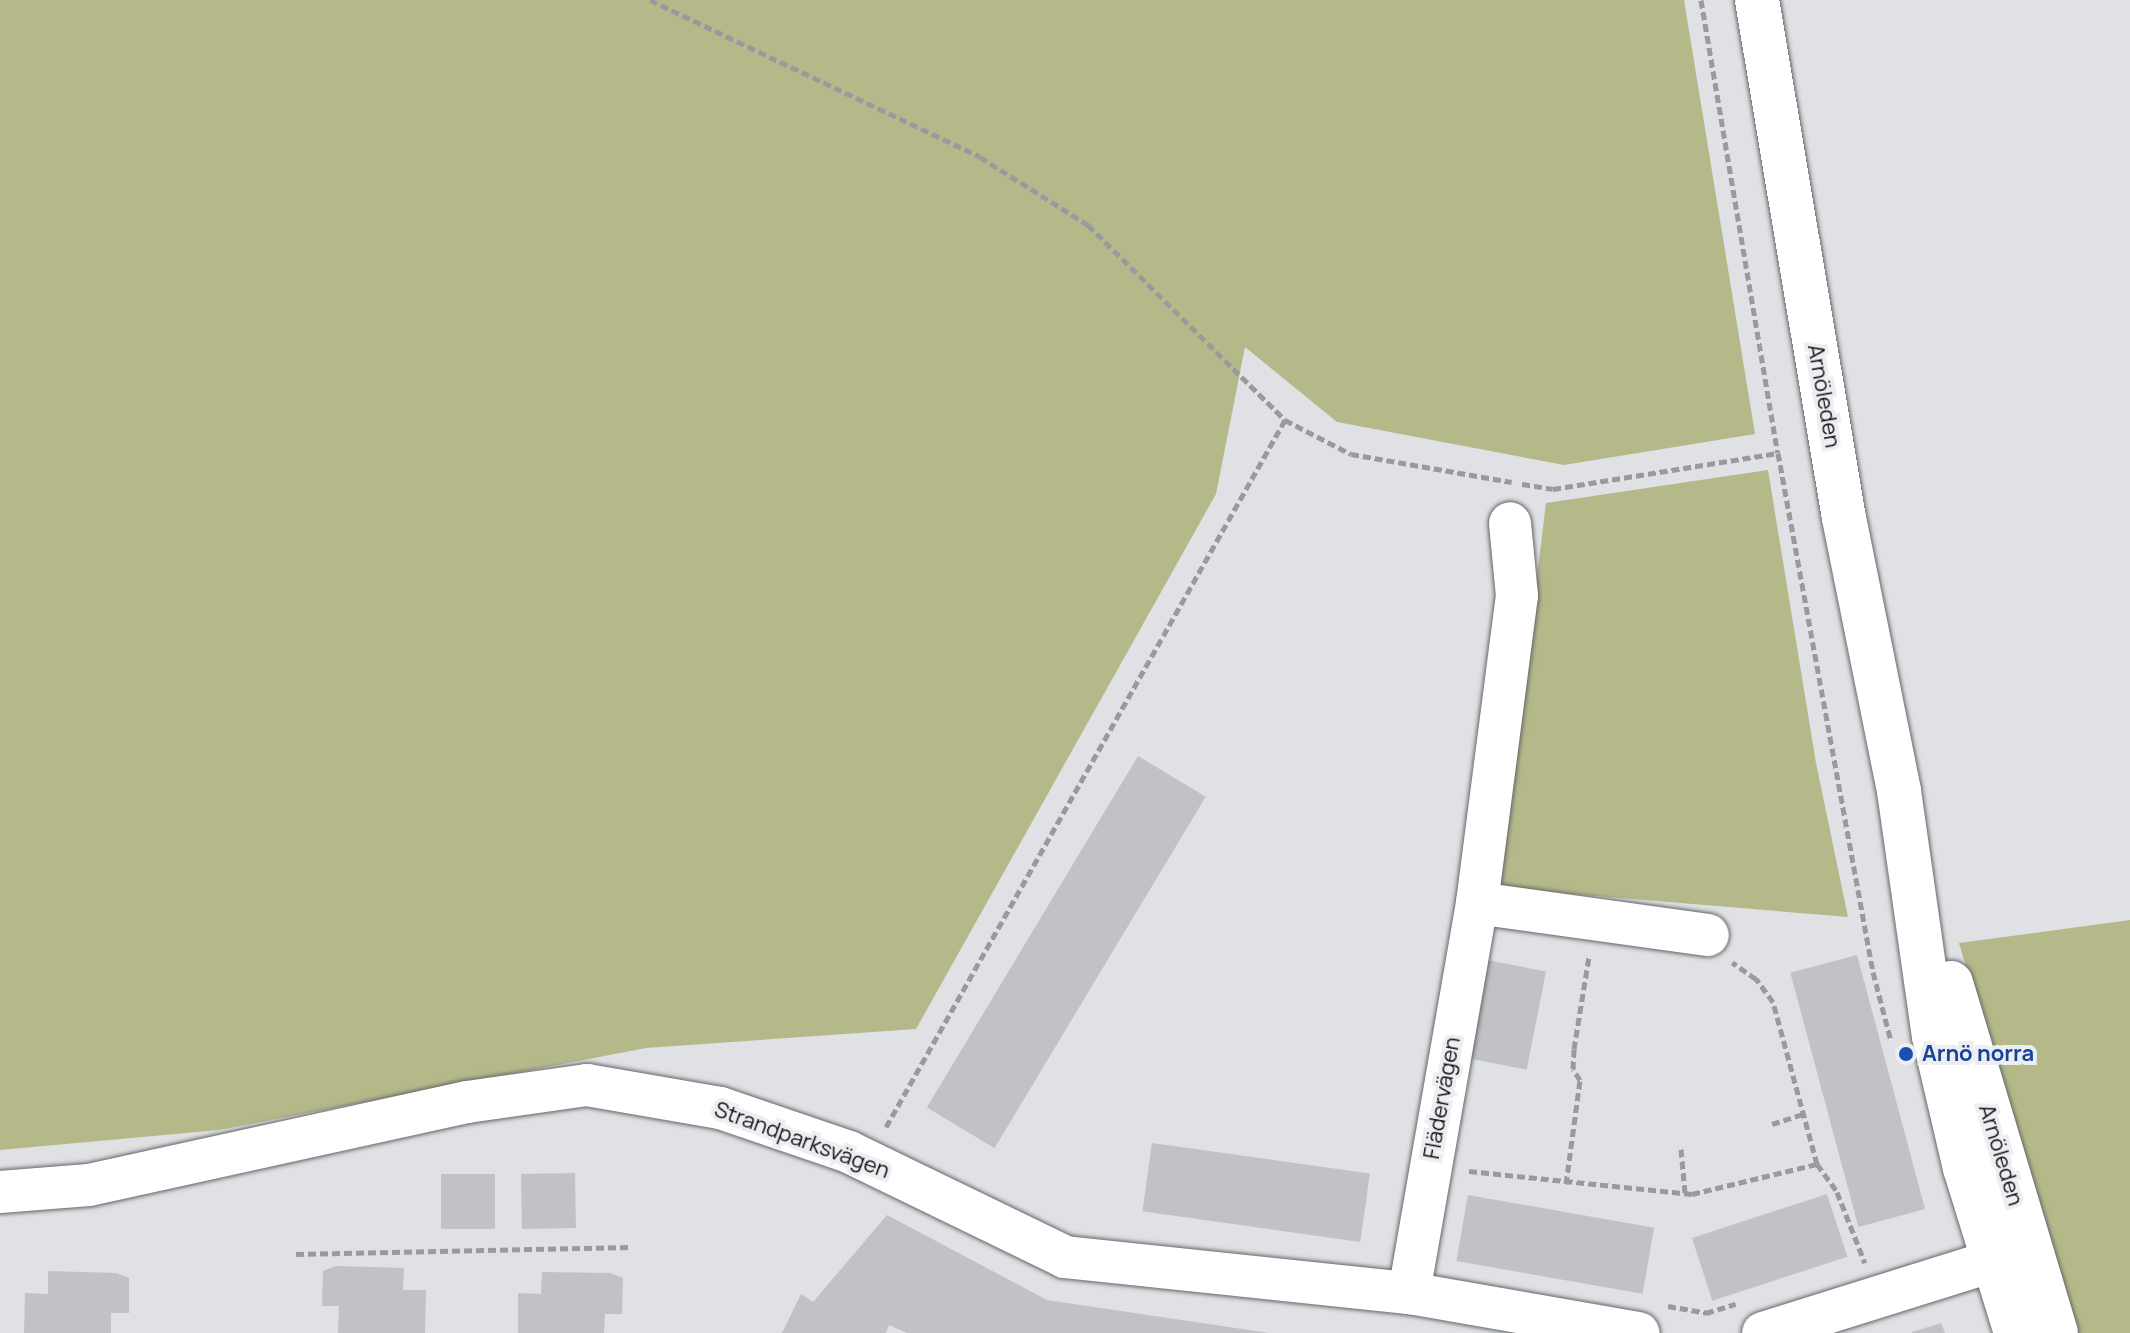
<!DOCTYPE html>
<html>
<head>
<meta charset="utf-8">
<style>
  body { margin:0 }
  #map { position:relative; width:2130px; height:1333px; overflow:hidden; background:#dfe1e4; font-family:Manrope,sans-serif }
  div>[style] { position:absolute }
  [style*='--x'] { left:calc(var(--x)*1px); top:calc(var(--y)*1px); width:calc(var(--w)*1px); rotate:calc(var(--a)*1deg) }
  .green>* { inset:0; background:#b5b98a }
  .building>* { inset:0; background:#c0c2c5; transform-origin:0 0 }
  .path>* { height:5px; margin-top:-2.5px; transform-origin:0; background:repeating-linear-gradient(90deg,#999a9d 0 8px,transparent 0 12px) }
  .roads { filter:drop-shadow(0 0 2px #65676a) drop-shadow(0 0 2px #65676a) }
  .minor>* { height:42px; margin:-21px; padding:0 21px; transform-origin:21px; border-radius:21px; background:#fff }
  .major>* { height:44px; margin:-22px; padding:0 22px; transform-origin:22px; border-radius:22px; background:#fff }
  .dots>* { width:22px; height:22px; translate:-50% -50%; box-sizing:border-box; border:4px solid #eceef1; border-radius:50% }
  span { translate:-50% -50%; white-space:nowrap; text-align:center; line-height:1.15; -webkit-text-stroke:8px #eceef1; paint-order:stroke }
  .street-label { font-size:22px; color:#151517 }
  .transit-label { font-size:22px; color:#164399; font-weight:700 }
  .left { translate:0 -50%; text-align:left }
</style>
</head>
<body>
<div id="map">
  <div class="green">
    <div style="clip-path:polygon(0 0,1684px 0,1755px 434px,1564px 465px,1337px 422px,1245px 347px,1216px 494px,916px 1029px,646px 1048px,219px 1130px,0 1150px)"></div>
    <div style="clip-path:polygon(1768px 470px,1816px 763px,1848px 917px,1499px 888px,1546px 503px)"></div>
    <div style="clip-path:polygon(2130px 920px,2130px 1333px,2073px 1333px,1959px 943px)"></div>
  </div>
  <div class="building">
    <div style="left:1138px;top:756px;width:79px;height:410px;rotate:31deg"></div>
    <div style="left:1857px;top:955px;width:263px;height:69px;rotate:75deg"></div>
    <div style="left:1487px;top:960px;width:60px;height:100px;rotate:11deg"></div>
    <div style="left:1152px;top:1143px;width:220px;height:69px;rotate:8deg"></div>
    <div style="left:575px;top:1173px;width:55px;height:54px;rotate:89deg"></div>
    <div style="left:495px;top:1174px;width:55px;height:54px;rotate:90deg"></div>
    <div style="left:1827px;top:1194px;width:66px;height:142px;rotate:72deg"></div>
    <div style="left:1468px;top:1195px;width:189px;height:67px;rotate:10deg"></div>
    <div style="clip-path:polygon(887px 1215px,1047px 1300px,1269px 1333px,907px 1333px,889px 1325px,886px 1333px,782px 1333px,801px 1294px,813px 1302px)"></div>
    <div style="clip-path:polygon(336px 1266px,404px 1268px,403px 1290px,426px 1290px,425px 1333px,338px 1333px,339px 1306px,322px 1306px,323px 1271px)"></div>
    <div style="clip-path:polygon(48px 1271px,116px 1273px,129px 1278px,129px 1313px,111px 1313px,111px 1333px,24px 1333px,25px 1293px,48px 1294px)"></div>
    <div style="clip-path:polygon(542px 1272px,610px 1273px,623px 1278px,622px 1314px,605px 1314px,604px 1333px,518px 1333px,518px 1293px,541px 1294px)"></div>
    <div style="clip-path:polygon(1941px 1323px,1945px 1333px,1912px 1333px,1912px 1332px)"></div>
  </div>
  <div class="path">
    <div style="--x:650;--y:0;--w:365;--a:25.4"></div>
    <div style="--x:980;--y:157;--w:128;--a:32.2"></div>
    <div style="--x:1088;--y:225;--w:277;--a:44.7"></div>
    <div style="--x:1285;--y:420;--w:74;--a:27.3"></div>
    <div style="--x:1351;--y:454;--w:163;--a:9.9"></div>
    <div style="--x:1701;--y:0;--w:459;--a:80.4"></div>
    <div style="--x:1778;--y:453;--w:528;--a:79.63"></div>
    <div style="--x:1873;--y:972;--w:71;--a:75.4"></div>
    <div style="--x:1522;--y:484;--w:31;--a:9"></div>
    <div style="--x:1553;--y:489;--w:228;--a:-9.1"></div>
    <div style="--x:1772;--y:1124;--w:33;--a:-18"></div>
    <div style="--x:886;--y:1127;--w:812;--a:-60.56"></div>
    <div style="--x:1681;--y:1149;--w:44;--a:84.8"></div>
    <div style="--x:1817;--y:1164;--w:34;--a:54"></div>
    <div style="--x:1837;--y:1192;--w:76;--a:68.5"></div>
    <div style="--x:1469;--y:1171;--w:224;--a:5.9"></div>
    <div style="--x:1692;--y:1194;--w:129;--a:-13.5"></div>
    <div style="--x:1817;--y:1164;--w:168;--a:-105.2"></div>
    <div style="--x:1773;--y:1002;--w:29;--a:-126"></div>
    <div style="--x:1756;--y:979;--w:29;--a:-145"></div>
    <div style="--x:1566;--y:1184;--w:105;--a:-82.3"></div>
    <div style="--x:1580;--y:1080;--w:13;--a:-122"></div>
    <div style="--x:1573;--y:1069;--w:20;--a:-87"></div>
    <div style="--x:1574;--y:1049;--w:94;--a:-80.8"></div>
    <div style="--x:296;--y:1254;--w:336;--a:-1.2"></div>
    <div style="--x:1668;--y:1306;--w:39;--a:10"></div>
    <div style="--x:1706;--y:1313;--w:31;--a:-17"></div>
  </div>
  <div class="roads">
    <div class="minor">
      <div style="--x:1477;--y:903;--w:233;--a:7.9"></div>
      <div style="--x:0;--y:1192;--w:89;--a:-4.5"></div>
      <div style="--x:89;--y:1185;--w:387;--a:-12.4"></div>
      <div style="--x:467;--y:1102;--w:121;--a:-8.1"></div>
      <div style="--x:587;--y:1085;--w:135;--a:9.8"></div>
      <div style="--x:720;--y:1108;--w:136;--a:18.8"></div>
      <div style="--x:849;--y:1152;--w:240;--a:25.9"></div>
      <div style="--x:1065;--y:1257;--w:346;--a:6"></div>
      <div style="--x:1409;--y:1293;--w:233;--a:9.9"></div>
      <div style="--x:1409;--y:1293;--w:396;--a:-80.1"></div>
      <div style="--x:1477;--y:903;--w:310;--a:-82.6"></div>
      <div style="--x:1517;--y:596;--w:73;--a:-95.5"></div>
      <div style="--x:1763;--y:1333;--w:275;--a:-17.4"></div>
    </div>
    <div class="major">
      <div style="--x:1757;--y:0;--w:525;--a:80.47"></div>
      <div style="--x:1844;--y:518;--w:278;--a:78.6"></div>
      <div style="--x:1899;--y:791;--w:247;--a:81.9"></div>
      <div style="--x:1934;--y:1036;--w:136;--a:76.8"></div>
      <div style="--x:1965;--y:1168;--w:173;--a:72.8"></div>
      <div style="--x:1951;--y:983;--w:365;--a:73.3"></div>
    </div>
  </div>
  <div class="dots">
    <div style="left:1906px;top:1054px;background:#1a4fb4"></div>
  </div>
  <div class="street-label">
    <span style="left:1824px;top:396px;rotate:80deg">Arnöleden</span>
    <span style="left:1442px;top:1098px;rotate:-80deg">Flädervägen</span>
    <span style="left:802px;top:1140px;rotate:20deg">Strandparksvägen</span>
    <span style="left:2001px;top:1155px;rotate:73deg">Arnöleden</span>
  </div>
  <div class="transit-label">
    <span class="left" style="left:1922px;top:1054px">Arnö norra</span>
  </div>
</div>
</body>
</html>
